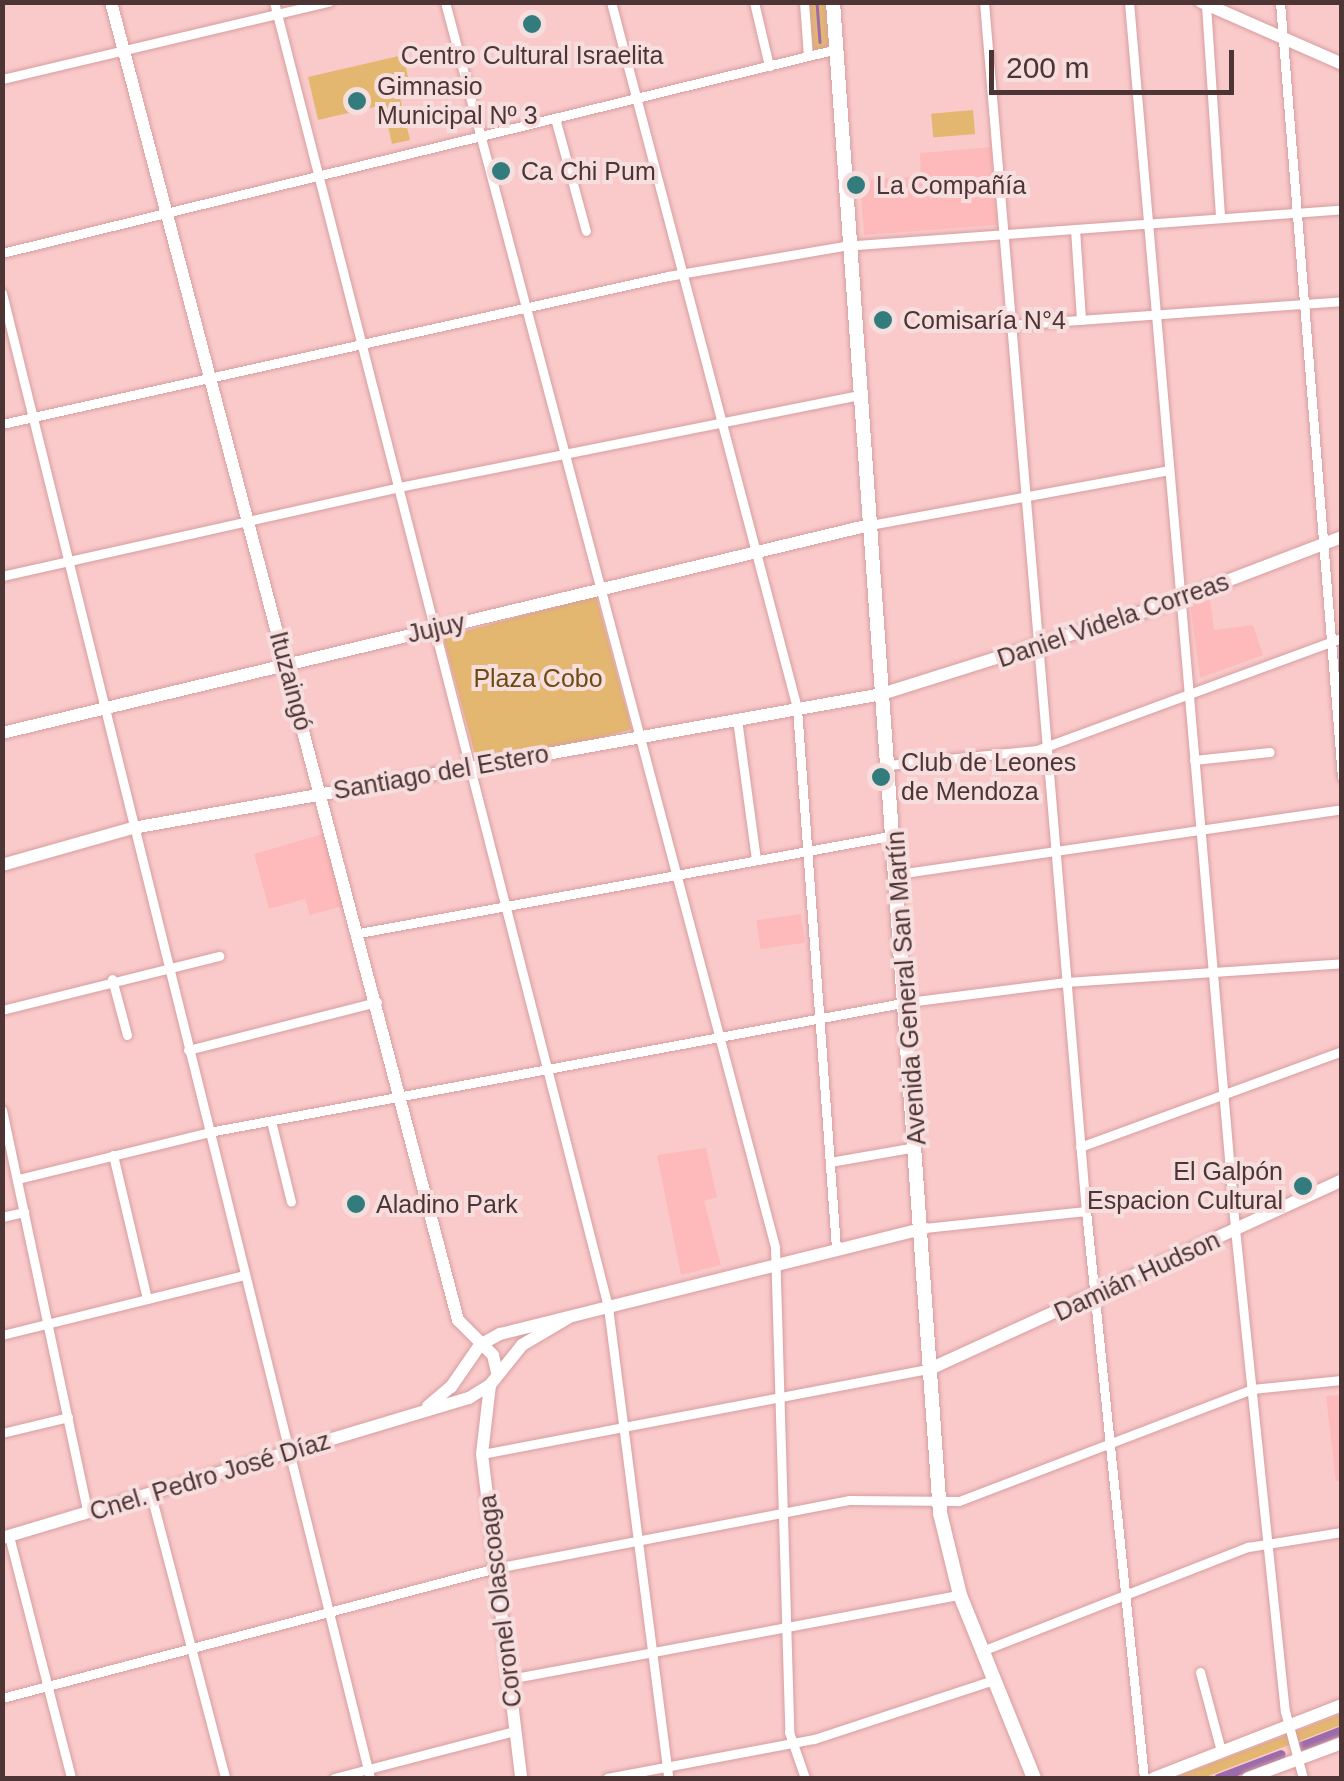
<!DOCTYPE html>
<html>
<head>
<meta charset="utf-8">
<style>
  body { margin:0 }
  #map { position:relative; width:1344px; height:1781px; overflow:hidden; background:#facacb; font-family:Arial,sans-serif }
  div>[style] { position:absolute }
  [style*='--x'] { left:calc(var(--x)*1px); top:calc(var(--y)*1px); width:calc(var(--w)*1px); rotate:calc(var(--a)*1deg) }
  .built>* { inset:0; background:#febabb; transform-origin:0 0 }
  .green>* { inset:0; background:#e4b771; transform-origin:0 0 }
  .stream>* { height:2.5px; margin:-1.25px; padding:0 1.25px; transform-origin:1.25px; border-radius:1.25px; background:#9b6bab }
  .canal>* { height:9px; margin:-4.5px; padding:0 4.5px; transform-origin:4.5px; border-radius:4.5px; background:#9b6bab }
  .roads { filter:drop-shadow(0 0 2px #d79e9f) drop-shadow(0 0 2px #d79e9f) }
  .street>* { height:9px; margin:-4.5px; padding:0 4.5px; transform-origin:4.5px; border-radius:4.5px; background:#fff }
  .secondary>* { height:12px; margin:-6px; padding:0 6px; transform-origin:6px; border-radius:6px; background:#fff }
  .primary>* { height:14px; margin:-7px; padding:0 7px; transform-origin:7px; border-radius:7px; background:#fff }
  .dots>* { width:28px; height:28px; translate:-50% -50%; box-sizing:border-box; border:5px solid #f7dede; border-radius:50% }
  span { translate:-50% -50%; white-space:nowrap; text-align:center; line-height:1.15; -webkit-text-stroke:8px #f7dede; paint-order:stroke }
  .poi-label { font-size:25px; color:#4d3536 }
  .left { translate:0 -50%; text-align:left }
  .right { translate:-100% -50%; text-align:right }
  .street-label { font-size:25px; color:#4d3536 }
  .park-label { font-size:25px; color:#6c4c12 }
  .frame { position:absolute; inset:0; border:5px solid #4d3536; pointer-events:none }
  .scale { position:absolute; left:989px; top:50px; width:245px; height:45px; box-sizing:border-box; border:5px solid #4d3536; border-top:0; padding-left:12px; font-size:30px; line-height:35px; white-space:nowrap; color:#4d3536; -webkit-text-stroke:8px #f7dede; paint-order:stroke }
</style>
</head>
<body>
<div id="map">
  <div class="built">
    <div style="clip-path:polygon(991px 147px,997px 225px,864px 235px,860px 180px,921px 176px,920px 153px)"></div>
    <div style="clip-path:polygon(1210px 600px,1214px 630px,1253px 625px,1263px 655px,1200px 678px,1190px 602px)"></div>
    <div style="clip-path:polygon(323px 834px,343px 906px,310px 915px,305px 899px,269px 909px,254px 854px)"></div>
    <div style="left:801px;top:914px;width:29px;height:45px;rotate:82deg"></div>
    <div style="clip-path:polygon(706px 1148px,717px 1197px,704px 1201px,721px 1265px,681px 1275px,657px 1155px)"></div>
    <div style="clip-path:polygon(1341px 1395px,1341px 1481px,1336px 1481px,1326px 1396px)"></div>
  </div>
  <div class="green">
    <div style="clip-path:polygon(804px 3px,833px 3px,837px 49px,808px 56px)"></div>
    <div style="clip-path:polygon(403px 55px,412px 94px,400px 97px,410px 140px,392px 144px,383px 105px,318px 120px,308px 77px)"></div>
    <div style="left:973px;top:110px;width:24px;height:42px;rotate:85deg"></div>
    <div style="left:596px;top:596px;width:138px;height:158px;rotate:75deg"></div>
    <div style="clip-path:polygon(1341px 1714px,1341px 1725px,1203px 1778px,1174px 1778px)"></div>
  </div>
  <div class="stream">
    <div style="--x:817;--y:2;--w:40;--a:85.7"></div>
  </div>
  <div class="canal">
    <div style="--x:1301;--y:1746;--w:44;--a:-21.3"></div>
    <div style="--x:1218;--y:1778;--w:67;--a:-20.9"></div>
  </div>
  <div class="roads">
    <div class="street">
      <div style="--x:274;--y:2;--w:1347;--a:75.64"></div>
      <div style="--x:608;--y:1307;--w:475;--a:82.7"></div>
      <div style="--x:445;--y:2;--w:1288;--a:75.15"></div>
      <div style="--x:775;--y:1247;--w:485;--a:88.3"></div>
      <div style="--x:789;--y:1732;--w:49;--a:70.8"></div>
      <div style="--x:611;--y:2;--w:730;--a:75.24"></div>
      <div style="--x:797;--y:708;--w:541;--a:85.87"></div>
      <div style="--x:754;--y:2;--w:66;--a:76.8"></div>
      <div style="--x:804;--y:2;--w:54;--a:85.8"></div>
      <div style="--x:984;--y:2;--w:1213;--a:85.18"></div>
      <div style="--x:1086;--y:1211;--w:570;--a:84.16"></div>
      <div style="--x:1129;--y:2;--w:1232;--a:85.06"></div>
      <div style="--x:1235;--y:1229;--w:485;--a:84.1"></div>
      <div style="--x:1285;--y:1711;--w:69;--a:75"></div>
      <div style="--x:1280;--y:2;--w:777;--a:85.43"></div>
      <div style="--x:1206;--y:5;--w:213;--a:86.2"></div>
      <div style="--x:2;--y:79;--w:336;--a:-13.3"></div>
      <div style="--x:555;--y:118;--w:117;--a:74.7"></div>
      <div style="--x:1075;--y:229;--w:91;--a:86.2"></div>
      <div style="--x:2;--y:253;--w:860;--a:-13.73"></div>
      <div style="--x:2;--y:293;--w:1530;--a:76.08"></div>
      <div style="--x:1010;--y:325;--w:333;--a:-4.1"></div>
      <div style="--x:2;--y:424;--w:682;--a:-12.53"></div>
      <div style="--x:668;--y:276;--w:179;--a:-9.7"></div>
      <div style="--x:844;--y:246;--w:499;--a:-4.2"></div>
      <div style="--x:870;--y:525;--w:300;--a:-10.4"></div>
      <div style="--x:2;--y:576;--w:407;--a:-12.6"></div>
      <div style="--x:399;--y:487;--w:470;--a:-11.3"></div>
      <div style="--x:737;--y:719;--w:142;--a:82.3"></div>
      <div style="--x:1194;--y:760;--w:76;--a:-6"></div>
      <div style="--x:888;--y:765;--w:150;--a:-5.7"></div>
      <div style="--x:1037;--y:750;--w:325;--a:-20.2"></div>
      <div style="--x:898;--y:874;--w:449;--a:-8.3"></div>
      <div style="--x:359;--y:933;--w:545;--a:-10.36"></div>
      <div style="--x:112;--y:979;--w:58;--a:75"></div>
      <div style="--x:2;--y:1010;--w:224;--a:-14"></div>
      <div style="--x:188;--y:1050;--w:195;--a:-14.3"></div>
      <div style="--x:2;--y:1110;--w:412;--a:78"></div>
      <div style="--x:271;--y:1121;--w:83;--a:76.1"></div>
      <div style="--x:1080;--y:1147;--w:279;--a:-20.1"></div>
      <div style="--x:113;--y:1155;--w:148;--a:76.7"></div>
      <div style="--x:830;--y:1162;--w:87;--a:-9.9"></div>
      <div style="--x:18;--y:1179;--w:197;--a:-13.8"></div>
      <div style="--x:209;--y:1132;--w:711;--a:-10.54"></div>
      <div style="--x:908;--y:1002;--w:159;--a:-7.2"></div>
      <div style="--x:1066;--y:982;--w:277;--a:-3.9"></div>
      <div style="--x:2;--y:1217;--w:23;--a:-13"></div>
      <div style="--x:924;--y:1228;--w:163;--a:-6"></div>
      <div style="--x:2;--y:1335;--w:249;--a:-13.9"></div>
      <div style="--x:2;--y:1433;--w:68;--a:-13.6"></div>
      <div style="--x:482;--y:1454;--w:457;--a:-10.8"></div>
      <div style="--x:151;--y:1495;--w:293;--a:75.3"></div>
      <div style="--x:9;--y:1536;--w:250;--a:75.6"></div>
      <div style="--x:982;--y:1651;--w:286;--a:-21.4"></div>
      <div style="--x:1248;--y:1547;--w:95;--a:-9.1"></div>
      <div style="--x:1200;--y:1672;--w:82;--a:75.1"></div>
      <div style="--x:509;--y:1679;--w:459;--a:-10.6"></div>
      <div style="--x:2;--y:1698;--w:511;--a:-14.74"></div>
      <div style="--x:496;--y:1568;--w:359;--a:-10.9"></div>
      <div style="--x:849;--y:1500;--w:110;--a:0.5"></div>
      <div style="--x:959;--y:1501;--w:314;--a:-20.9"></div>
      <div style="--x:1252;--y:1389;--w:90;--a:-5.7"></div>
      <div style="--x:334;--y:1778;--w:187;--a:-14.6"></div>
      <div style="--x:607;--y:1778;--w:211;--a:-10.7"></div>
      <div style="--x:814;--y:1739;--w:188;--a:-18.2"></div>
    </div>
    <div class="secondary">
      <div style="--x:111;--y:2;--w:1363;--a:75.25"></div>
      <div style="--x:458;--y:1320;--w:49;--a:45"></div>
      <div style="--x:493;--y:1355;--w:17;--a:77"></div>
      <div style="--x:1201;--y:2;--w:154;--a:23.7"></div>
      <div style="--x:2;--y:733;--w:893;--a:-13.48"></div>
      <div style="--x:2;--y:865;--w:136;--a:-15.8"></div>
      <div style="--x:133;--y:828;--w:761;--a:-10.14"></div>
      <div style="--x:882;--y:694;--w:296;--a:-17.5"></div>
      <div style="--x:1164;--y:605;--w:191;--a:-20.9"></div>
      <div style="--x:932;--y:1368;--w:451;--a:-24.6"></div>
      <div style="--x:490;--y:1385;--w:69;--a:96.6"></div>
      <div style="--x:482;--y:1454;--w:326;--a:83.1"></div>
      <div style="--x:428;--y:1406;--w:30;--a:-40"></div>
      <div style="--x:451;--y:1387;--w:51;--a:-55.4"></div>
      <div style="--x:480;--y:1345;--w:23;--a:-29"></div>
      <div style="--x:500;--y:1334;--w:437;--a:-14"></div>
      <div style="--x:2;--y:1538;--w:488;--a:-16.7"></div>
      <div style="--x:469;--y:1398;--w:25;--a:-32"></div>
      <div style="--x:490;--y:1385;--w:51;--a:-51.3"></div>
      <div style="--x:522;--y:1345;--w:53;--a:-30.4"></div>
      <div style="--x:1154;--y:1778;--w:202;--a:-21.2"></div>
      <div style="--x:1248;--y:1778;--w:100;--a:-20.4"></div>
    </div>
    <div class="primary">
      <div style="--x:833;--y:2;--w:1515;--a:85.95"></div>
      <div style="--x:940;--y:1513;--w:84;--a:76.3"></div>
      <div style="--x:960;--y:1595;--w:197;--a:68"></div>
    </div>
  </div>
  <div class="dots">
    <div style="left:532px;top:24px;background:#327c7d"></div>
    <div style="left:357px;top:101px;background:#327c7d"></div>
    <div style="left:501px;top:171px;background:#327c7d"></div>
    <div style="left:856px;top:185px;background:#327c7d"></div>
    <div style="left:883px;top:320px;background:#327c7d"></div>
    <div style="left:881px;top:777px;background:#327c7d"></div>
    <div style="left:1303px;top:1186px;background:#327c7d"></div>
    <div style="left:356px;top:1204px;background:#327c7d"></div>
  </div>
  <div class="poi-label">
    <span style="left:532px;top:55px">Centro Cultural Israelita</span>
    <span class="left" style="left:377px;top:101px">Gimnasio<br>Municipal Nº 3</span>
    <span class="left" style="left:521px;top:171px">Ca Chi Pum</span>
    <span class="left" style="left:876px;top:185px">La Compañía</span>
    <span class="left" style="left:903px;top:320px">Comisaría N°4</span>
    <span class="left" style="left:901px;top:777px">Club de Leones<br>de Mendoza</span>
    <span class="right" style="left:1283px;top:1186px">El Galpón<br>Espacion Cultural</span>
    <span class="left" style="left:376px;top:1204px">Aladino Park</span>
  </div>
  <div class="street-label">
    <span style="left:1113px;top:620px;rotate:-19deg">Daniel Videla Correas</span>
    <span style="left:436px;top:628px;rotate:-13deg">Jujuy</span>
    <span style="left:291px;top:681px;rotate:75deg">Ituzaingó</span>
    <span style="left:441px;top:772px;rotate:-10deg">Santiago del Estero</span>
    <span style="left:906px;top:988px;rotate:-94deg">Avenida General San Martín</span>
    <span style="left:1137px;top:1276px;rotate:-25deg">Damián Hudson</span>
    <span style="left:210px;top:1476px;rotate:-17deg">Cnel. Pedro José Díaz</span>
    <span style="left:500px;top:1601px;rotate:-97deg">Coronel Olascoaga</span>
  </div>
  <div class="park-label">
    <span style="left:538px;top:678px">Plaza Cobo</span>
  </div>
  <div class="frame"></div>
  <div class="scale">200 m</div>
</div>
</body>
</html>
